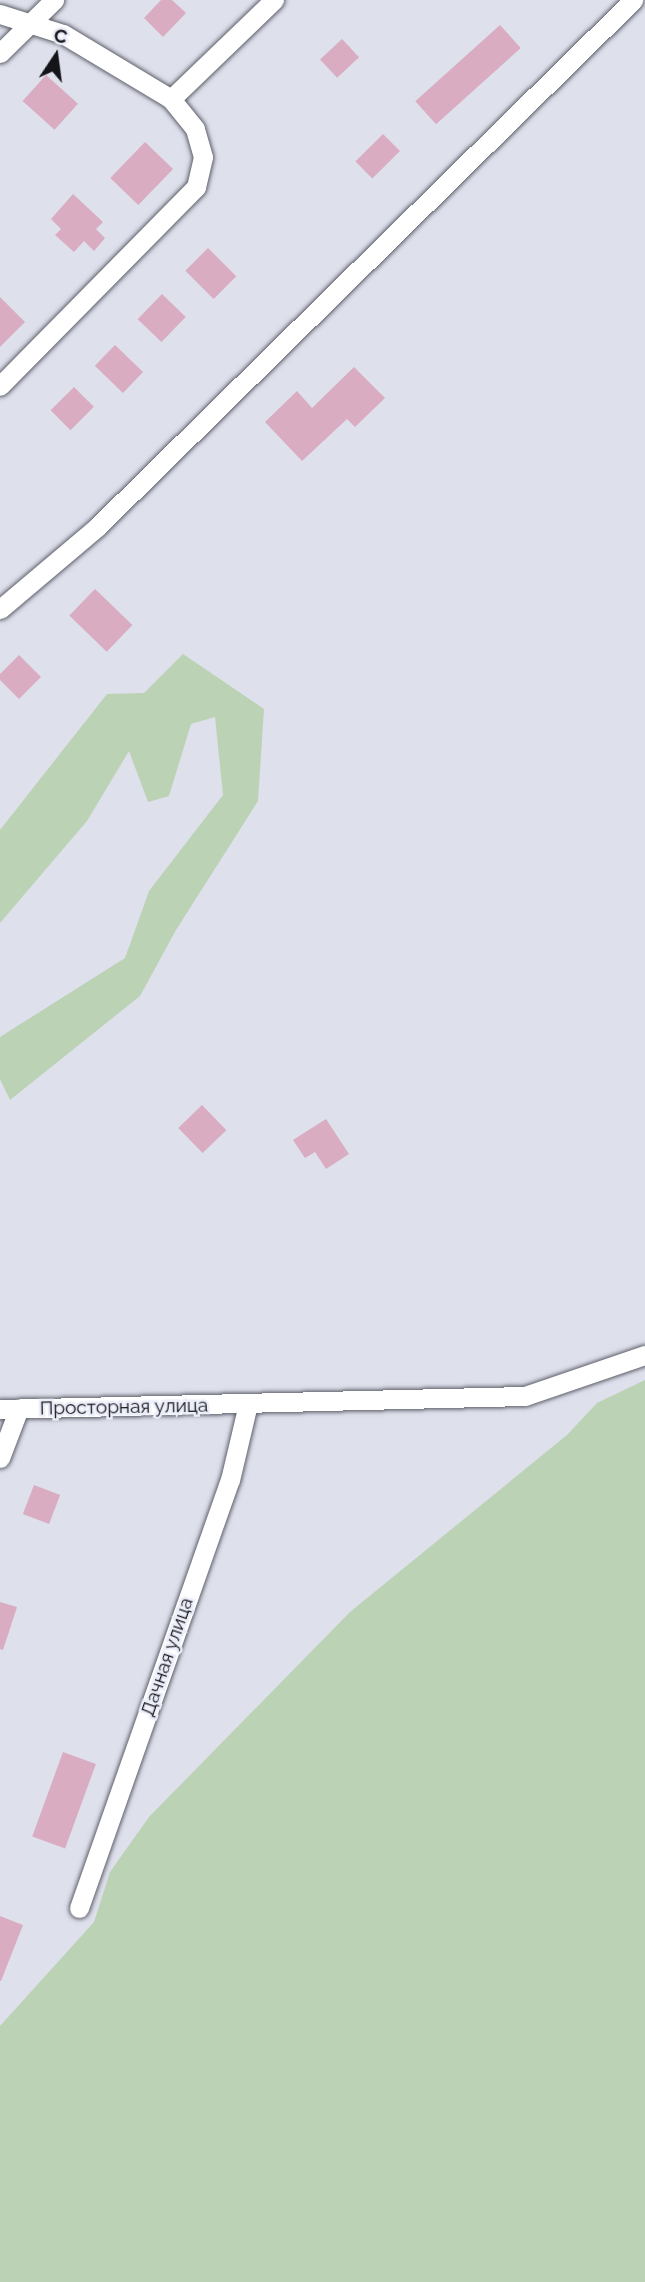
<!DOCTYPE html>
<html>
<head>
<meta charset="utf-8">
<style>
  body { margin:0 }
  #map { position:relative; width:645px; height:2282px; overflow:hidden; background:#dee0ec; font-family:Raleway,sans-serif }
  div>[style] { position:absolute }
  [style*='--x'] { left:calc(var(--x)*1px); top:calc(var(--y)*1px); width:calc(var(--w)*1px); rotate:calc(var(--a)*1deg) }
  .green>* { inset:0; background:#bbd2b5 }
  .building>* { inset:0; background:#d9acc2; transform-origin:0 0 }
  .roads { filter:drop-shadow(0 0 2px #5d5f69) drop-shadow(0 0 2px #5d5f69) }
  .minor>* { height:19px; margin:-9.5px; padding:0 9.5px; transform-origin:9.5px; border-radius:9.5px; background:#fff }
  span { translate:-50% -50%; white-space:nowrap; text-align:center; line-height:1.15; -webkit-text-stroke:5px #ebedf9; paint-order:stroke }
  .street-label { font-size:19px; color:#151519 }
  .north { position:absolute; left:21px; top:21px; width:70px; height:70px; -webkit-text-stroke:5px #ebedf9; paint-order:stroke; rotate:13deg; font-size:19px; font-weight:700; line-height:28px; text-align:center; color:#151519 }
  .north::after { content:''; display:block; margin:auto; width:24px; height:32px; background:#151519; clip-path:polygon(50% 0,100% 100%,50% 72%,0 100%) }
</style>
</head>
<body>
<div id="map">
  <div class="green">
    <div style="clip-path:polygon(183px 654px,264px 709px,258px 801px,176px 930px,140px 996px,10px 1100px,0 1079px,0 1037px,125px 958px,149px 891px,223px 795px,215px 717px,191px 724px,169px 796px,148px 802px,129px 751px,87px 821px,0 923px,0 830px,107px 694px,144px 693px)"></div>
    <div style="clip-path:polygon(645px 1380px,645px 2282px,0 2282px,0 2026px,94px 1922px,110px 1872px,149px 1817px,350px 1612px,567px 1435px,597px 1403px)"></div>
  </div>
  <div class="building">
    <div style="clip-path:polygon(161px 0,172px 0,186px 13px,163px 37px,144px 18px)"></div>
    <div style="left:500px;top:25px;width:31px;height:114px;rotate:48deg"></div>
    <div style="left:342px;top:39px;width:25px;height:30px;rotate:47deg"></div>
    <div style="left:46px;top:75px;width:43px;height:35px;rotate:42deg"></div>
    <div style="left:383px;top:134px;width:24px;height:39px;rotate:45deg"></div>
    <div style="left:145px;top:142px;width:39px;height:50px;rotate:44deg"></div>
    <div style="clip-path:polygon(73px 194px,103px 222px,96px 229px,105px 238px,94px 251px,84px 241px,74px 252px,55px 235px,61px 229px,51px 219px)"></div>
    <div style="left:208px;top:248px;width:40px;height:32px;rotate:45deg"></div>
    <div style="left:162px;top:294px;width:33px;height:35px;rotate:44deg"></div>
    <div style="clip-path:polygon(0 297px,25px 322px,0 347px)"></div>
    <div style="left:115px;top:345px;width:39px;height:29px;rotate:44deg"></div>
    <div style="clip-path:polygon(354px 367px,385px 398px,355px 427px,347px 419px,302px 461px,265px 422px,297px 391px,312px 408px)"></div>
    <div style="left:74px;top:387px;width:28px;height:33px;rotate:45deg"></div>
    <div style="left:95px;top:589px;width:52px;height:37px;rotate:44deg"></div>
    <div style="clip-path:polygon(19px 655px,41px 677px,19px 699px,0 680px,0 674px)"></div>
    <div style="left:202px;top:1105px;width:35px;height:33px;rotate:46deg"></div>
    <div style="clip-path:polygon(326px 1119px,349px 1154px,326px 1169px,315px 1152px,305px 1158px,293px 1140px)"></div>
    <div style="left:34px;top:1485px;width:28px;height:31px;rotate:21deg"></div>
    <div style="clip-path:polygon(0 1602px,17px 1607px,3px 1650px,0 1649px)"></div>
    <div style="left:63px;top:1752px;width:35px;height:90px;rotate:20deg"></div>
    <div style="clip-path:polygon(0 1916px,23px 1925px,1px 1981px,0 1981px)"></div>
  </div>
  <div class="roads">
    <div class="minor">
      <div style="--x:0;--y:14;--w:66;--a:17.6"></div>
      <div style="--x:63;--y:34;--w:126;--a:31"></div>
      <div style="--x:171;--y:99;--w:38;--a:51"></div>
      <div style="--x:195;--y:129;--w:29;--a:74"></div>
      <div style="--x:203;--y:157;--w:31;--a:103"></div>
      <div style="--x:196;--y:187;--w:279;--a:134.6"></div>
      <div style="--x:0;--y:53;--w:76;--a:-44.5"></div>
      <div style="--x:171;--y:99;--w:143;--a:-43.9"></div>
      <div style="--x:0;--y:609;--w:127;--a:-40.2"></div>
      <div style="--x:97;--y:527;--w:752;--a:-44.51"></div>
      <div style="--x:0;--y:1409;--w:525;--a:-1.42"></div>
      <div style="--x:525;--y:1396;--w:127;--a:-18.9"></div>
      <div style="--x:0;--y:1458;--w:53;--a:-69.2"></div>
      <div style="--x:79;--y:1908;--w:454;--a:-70.6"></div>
      <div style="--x:230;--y:1480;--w:78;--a:-76.7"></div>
    </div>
  </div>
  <div class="street-label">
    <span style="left:124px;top:1407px;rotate:-1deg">Просторная улица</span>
    <span style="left:167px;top:1657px;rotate:-71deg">Дачная улица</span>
  </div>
  <div class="north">С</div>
</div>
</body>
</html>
